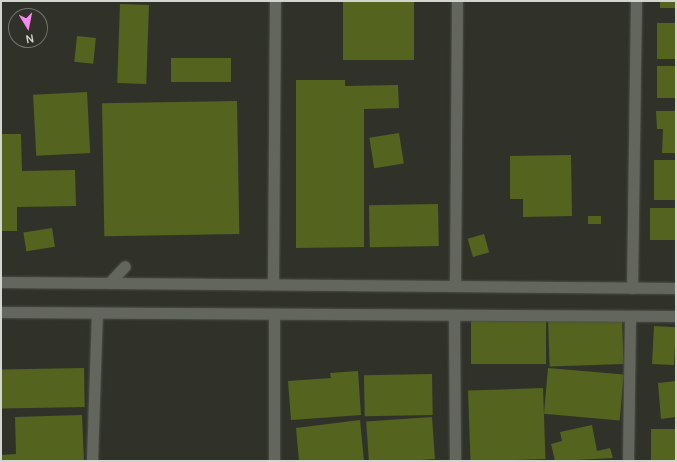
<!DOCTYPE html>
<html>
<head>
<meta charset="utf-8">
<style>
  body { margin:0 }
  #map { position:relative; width:677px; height:462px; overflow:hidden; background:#30322a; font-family:Manrope,sans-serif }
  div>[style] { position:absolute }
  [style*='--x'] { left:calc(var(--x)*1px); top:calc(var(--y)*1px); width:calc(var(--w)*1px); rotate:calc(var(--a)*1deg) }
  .building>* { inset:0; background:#54631e; transform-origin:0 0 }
  .roads { filter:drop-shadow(0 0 1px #4c4e48) drop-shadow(0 0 1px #4c4e48) }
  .minor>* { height:11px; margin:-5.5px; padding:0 5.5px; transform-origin:5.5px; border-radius:5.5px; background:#63665d }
  .secondary>* { height:11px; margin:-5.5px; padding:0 5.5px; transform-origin:5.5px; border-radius:5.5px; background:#63665d }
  span { translate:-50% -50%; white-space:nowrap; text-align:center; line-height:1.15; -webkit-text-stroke:3.5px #30322a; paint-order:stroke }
  .frame { position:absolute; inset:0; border:2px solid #d3d5d0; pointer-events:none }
  .north { position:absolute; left:8px; top:8px; width:40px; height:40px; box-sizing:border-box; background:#30322a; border:1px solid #71736c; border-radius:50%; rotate:170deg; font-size:11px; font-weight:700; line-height:16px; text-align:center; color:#d3d5d0 }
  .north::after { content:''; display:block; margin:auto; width:14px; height:18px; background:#f788ec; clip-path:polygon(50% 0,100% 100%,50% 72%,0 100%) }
</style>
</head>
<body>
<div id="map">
  <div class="building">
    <div style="left:343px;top:1px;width:71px;height:59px"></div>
    <div style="left:660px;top:1px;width:16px;height:7px"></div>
    <div style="left:120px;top:4px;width:29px;height:79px;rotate:2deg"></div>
    <div style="left:657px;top:23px;width:19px;height:36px"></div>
    <div style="left:77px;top:36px;width:19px;height:26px;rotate:6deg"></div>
    <div style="left:231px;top:58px;width:24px;height:60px;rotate:90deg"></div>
    <div style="left:657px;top:66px;width:19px;height:32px"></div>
    <div style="clip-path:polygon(296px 80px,345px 80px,345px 86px,398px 85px,399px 108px,364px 109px,364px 247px,296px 248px)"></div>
    <div style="left:87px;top:92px;width:61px;height:54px;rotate:87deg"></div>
    <div style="left:237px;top:101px;width:133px;height:135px;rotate:89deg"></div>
    <div style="clip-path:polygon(656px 111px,676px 111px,676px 153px,662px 153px,663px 129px,657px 129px)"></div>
    <div style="left:399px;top:133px;width:31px;height:30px;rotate:81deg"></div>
    <div style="clip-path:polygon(1px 134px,21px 134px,22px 171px,75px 170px,76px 206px,17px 207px,17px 231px,1px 231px)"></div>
    <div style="clip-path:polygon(571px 155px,572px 216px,523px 217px,523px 199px,510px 199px,510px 156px)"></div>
    <div style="left:654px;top:160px;width:22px;height:40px"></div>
    <div style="left:438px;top:204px;width:42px;height:69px;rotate:89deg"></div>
    <div style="left:676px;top:208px;width:32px;height:26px;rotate:90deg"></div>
    <div style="left:601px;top:216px;width:8px;height:13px;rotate:90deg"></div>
    <div style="left:52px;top:228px;width:19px;height:29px;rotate:81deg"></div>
    <div style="left:484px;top:234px;width:19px;height:17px;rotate:74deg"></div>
    <div style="left:622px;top:318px;width:46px;height:74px;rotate:88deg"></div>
    <div style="left:471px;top:321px;width:75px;height:43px"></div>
    <div style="left:654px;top:326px;width:22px;height:38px;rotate:3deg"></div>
    <div style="left:84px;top:368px;width:39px;height:83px;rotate:89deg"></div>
    <div style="left:548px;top:368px;width:76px;height:46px;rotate:5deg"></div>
    <div style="clip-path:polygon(358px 371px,361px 415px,291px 420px,288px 381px,331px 378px,330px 373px)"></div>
    <div style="left:432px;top:374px;width:41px;height:68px;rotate:89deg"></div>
    <div style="clip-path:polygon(676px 381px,676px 417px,661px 419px,658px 383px)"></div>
    <div style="left:543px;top:388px;width:71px;height:75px;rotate:88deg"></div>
    <div style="clip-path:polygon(82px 415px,84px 461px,1px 461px,1px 455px,16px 454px,15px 417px)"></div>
    <div style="left:432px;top:417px;width:42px;height:66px;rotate:86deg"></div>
    <div style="clip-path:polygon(360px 420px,364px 461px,299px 461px,296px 428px)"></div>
    <div style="clip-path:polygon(592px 425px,597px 451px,610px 448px,613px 458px,555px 461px,551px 444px,562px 441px,560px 432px)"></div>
    <div style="left:651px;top:429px;width:25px;height:32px"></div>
  </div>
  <div class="roads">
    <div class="minor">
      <div style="--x:109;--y:283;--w:23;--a:-47"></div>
      <div style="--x:273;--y:284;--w:283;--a:-89.6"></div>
      <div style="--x:455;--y:286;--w:285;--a:-89.6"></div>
      <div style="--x:632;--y:288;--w:287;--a:-89.2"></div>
      <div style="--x:454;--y:317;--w:144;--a:89.6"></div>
      <div style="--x:92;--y:461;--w:147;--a:-88.1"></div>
      <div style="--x:274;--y:461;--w:145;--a:-90"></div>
      <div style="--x:628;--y:461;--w:145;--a:-89.2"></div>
    </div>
    <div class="secondary">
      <div style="--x:1;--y:282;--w:675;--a:0.51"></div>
      <div style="--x:1;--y:312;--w:675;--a:0.34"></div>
    </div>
  </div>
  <div class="frame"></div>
  <div class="north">N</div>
</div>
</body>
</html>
